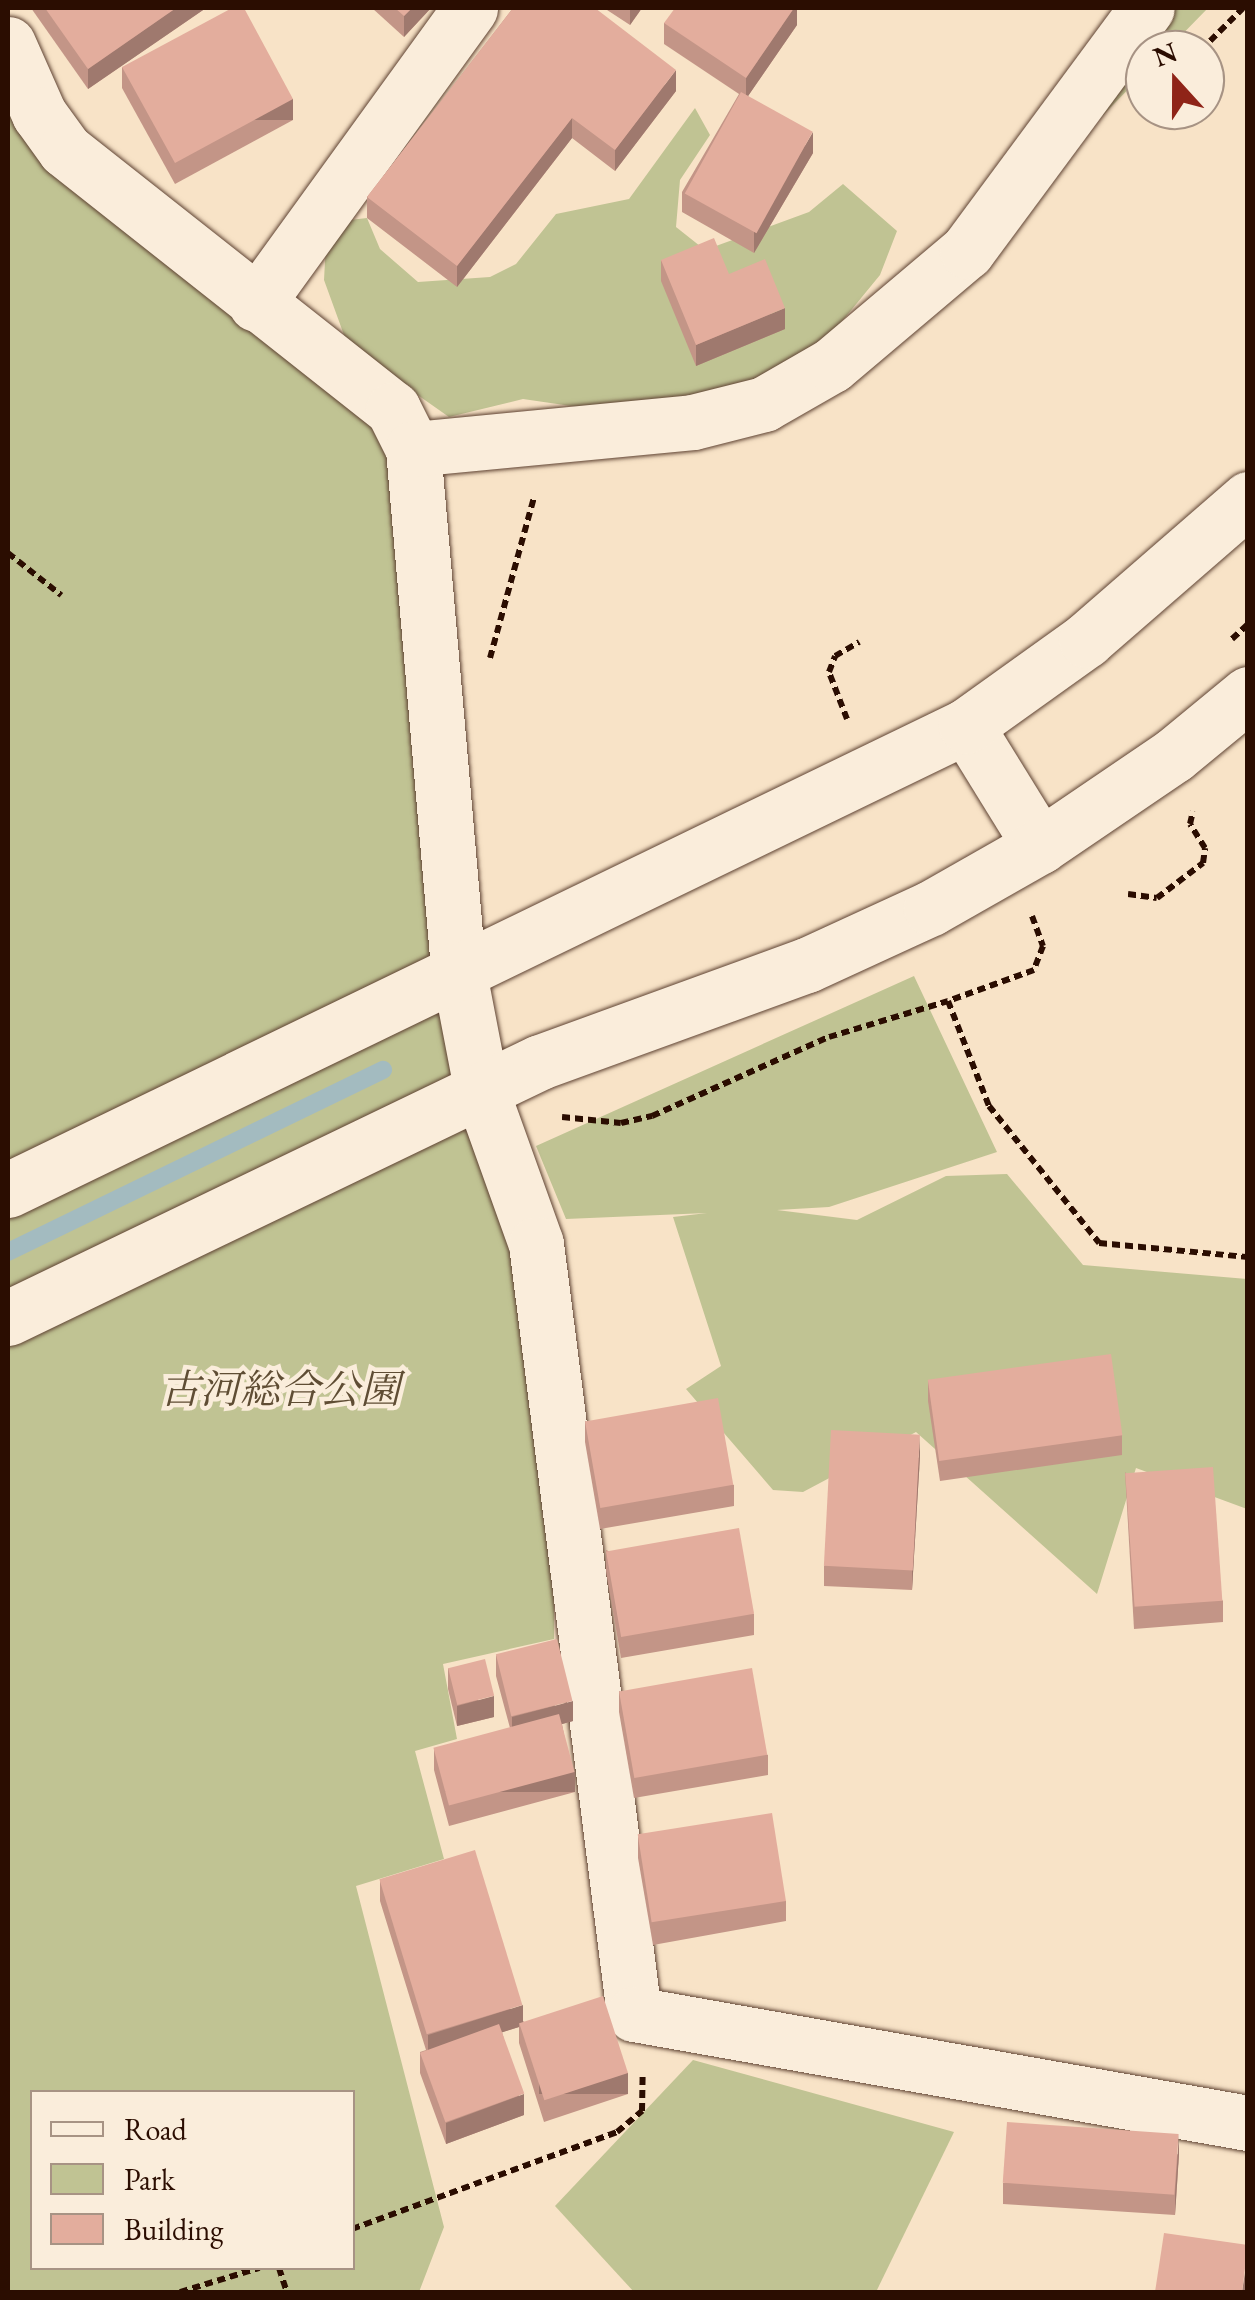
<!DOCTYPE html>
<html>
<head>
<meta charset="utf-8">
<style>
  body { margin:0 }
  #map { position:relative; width:1255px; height:2300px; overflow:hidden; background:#f8e3c7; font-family:"EB Garamond","Noto Serif JP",serif }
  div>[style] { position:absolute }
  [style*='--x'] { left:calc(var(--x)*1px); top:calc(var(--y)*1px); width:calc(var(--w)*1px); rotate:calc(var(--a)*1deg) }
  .green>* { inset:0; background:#c0c393 }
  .stream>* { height:18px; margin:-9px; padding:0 9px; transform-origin:9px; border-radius:9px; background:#a3bbc0 }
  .path>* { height:6px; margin-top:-3px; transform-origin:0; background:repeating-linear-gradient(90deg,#2b0d01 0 8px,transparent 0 13px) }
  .roads { filter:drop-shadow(0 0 2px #5e4232) drop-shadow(0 0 2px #5e4232) }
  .minor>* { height:55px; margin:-27.5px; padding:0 27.5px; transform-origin:27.5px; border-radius:27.5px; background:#faeddb }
  .wall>* { inset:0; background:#c39587 }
  .shaded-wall>* { inset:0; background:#9f796e; transform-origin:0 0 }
  .building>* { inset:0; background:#e3ad9d; transform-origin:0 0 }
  span { translate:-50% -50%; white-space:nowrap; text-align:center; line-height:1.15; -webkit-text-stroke:9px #faeddb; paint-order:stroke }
  .park-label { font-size:40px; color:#5f4d34; font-style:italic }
  .frame { position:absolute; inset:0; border:10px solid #2b0d01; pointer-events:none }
  .legend { position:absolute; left:30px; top:2090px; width:325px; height:180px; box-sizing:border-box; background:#faeddb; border:2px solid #a79384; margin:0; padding:12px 18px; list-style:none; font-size:30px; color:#2b0d01 }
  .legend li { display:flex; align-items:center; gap:20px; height:50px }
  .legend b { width:50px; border:2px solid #a79384 }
  .north { position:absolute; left:1125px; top:30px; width:100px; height:100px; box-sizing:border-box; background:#faeddb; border:2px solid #a79384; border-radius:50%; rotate:339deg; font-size:28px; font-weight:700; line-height:40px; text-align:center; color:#2b0d01 }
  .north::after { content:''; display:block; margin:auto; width:35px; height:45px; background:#8f2418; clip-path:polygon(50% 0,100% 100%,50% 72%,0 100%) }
</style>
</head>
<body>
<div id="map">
  <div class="green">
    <div style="clip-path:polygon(1171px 8px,1208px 8px,1167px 50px,1145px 50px,1145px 72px,1076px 143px)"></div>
    <div style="clip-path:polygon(evenodd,8px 44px,39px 114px,393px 409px,450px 884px,554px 1362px,554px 1639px,443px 1664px,457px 1739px,415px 1751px,444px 1859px,356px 1886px,444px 2227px,419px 2292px,8px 2292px,8px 44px,32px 2092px,352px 2092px,352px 2268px,32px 2268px,32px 2092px)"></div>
    <div style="clip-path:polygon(695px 108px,710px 135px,680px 180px,676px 227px,705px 250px,809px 212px,843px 184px,897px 231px,880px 275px,834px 331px,764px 377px,658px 403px,578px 407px,523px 399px,449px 417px,348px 346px,324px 280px,326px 243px,341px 221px,367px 218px,380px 249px,418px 282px,490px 277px,516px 264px,556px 214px,629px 199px)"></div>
    <div style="clip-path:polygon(914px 976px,997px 1152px,829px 1207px,777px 1210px,857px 1220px,946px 1176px,1007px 1174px,1083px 1265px,1247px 1279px,1247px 1509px,1136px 1468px,1097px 1594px,916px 1432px,803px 1492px,773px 1490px,686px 1389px,721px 1366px,673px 1217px,707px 1213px,566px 1219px,536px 1146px)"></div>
    <div style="clip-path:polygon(693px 2060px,954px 2132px,876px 2292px,634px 2292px,555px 2206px)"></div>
  </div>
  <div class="stream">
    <div style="--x:8;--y:1252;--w:417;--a:-25.9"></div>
  </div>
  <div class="path">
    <div style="--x:1201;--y:50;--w:59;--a:-45"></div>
    <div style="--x:8;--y:553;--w:68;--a:38.4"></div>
    <div style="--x:1232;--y:639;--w:22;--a:-43"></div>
    <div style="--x:490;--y:658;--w:167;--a:-74.7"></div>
    <div style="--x:847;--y:719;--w:50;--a:-111"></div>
    <div style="--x:829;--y:672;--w:17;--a:-69"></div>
    <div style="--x:835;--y:656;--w:28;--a:-30"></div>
    <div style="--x:1128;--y:894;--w:29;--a:8"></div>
    <div style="--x:1157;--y:898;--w:58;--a:-37.3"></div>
    <div style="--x:1203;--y:863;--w:15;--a:-82"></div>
    <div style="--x:1205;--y:848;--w:28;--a:-122"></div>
    <div style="--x:1190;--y:824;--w:13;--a:-77"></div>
    <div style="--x:1032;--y:916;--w:32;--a:70"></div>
    <div style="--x:1043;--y:946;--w:26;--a:111"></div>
    <div style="--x:1034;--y:970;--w:91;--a:160.2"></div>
    <div style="--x:948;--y:1001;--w:113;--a:68.7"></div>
    <div style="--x:989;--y:1106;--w:176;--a:51.2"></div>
    <div style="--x:1099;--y:1243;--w:150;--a:5.4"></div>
    <div style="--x:562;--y:1117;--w:59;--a:5.8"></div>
    <div style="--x:621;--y:1123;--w:32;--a:-13"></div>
    <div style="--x:652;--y:1116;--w:194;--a:-24.1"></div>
    <div style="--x:829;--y:1037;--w:124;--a:-16.8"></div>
    <div style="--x:352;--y:2229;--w:282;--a:-20.1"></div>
    <div style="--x:617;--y:2132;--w:33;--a:-40"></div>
    <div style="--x:642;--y:2111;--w:39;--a:-89"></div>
    <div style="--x:279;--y:2268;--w:25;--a:72"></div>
    <div style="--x:180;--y:2292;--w:83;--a:-16.9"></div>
  </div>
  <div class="roads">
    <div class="minor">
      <div style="--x:8;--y:44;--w:77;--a:66.1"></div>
      <div style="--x:39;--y:114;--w:44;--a:54.2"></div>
      <div style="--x:65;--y:150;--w:418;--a:38.3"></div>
      <div style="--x:393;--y:409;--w:45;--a:63.4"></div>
      <div style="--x:413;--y:449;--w:521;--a:85.04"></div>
      <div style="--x:458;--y:968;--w:127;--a:79.1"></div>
      <div style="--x:482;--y:1093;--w:160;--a:70.3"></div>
      <div style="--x:536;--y:1244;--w:776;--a:82.75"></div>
      <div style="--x:634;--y:2014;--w:624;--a:10.07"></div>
      <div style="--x:256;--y:304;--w:365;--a:-54.1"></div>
      <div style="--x:413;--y:449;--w:281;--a:-5.5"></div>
      <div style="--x:693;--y:422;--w:73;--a:-14.2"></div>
      <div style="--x:764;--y:404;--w:78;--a:-29.8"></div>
      <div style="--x:832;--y:365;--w:177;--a:-40.2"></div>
      <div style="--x:967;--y:251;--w:302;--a:-53.5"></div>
      <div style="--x:966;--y:726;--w:141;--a:58.3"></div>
      <div style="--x:8;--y:1190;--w:1064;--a:-25.84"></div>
      <div style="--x:966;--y:726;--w:148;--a:-35.6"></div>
      <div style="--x:1086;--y:640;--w:215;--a:-41"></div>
      <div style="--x:8;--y:1318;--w:590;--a:-25.7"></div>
      <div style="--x:540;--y:1062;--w:284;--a:-20"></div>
      <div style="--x:807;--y:965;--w:136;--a:-24.7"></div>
      <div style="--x:931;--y:908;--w:125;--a:-29.6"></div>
      <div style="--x:1040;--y:846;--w:162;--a:-34.2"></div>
      <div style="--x:1174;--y:755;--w:96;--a:-39.5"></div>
    </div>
  </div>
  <div class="wall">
    <div style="clip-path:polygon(31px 8px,206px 8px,88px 89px)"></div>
    <div style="clip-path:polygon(372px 8px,431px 8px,404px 37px)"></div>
    <div style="clip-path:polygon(513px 8px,676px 91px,615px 171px,572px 138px,457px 287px,367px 218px,367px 197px)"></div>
    <div style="clip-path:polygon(604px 8px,642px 8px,630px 25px)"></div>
    <div style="clip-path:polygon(797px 8px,797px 25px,748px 96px,813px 153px,754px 253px,682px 212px,682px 192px,739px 94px,664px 44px,664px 23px)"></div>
    <div style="clip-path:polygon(122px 67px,293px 120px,175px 184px,122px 88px)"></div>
    <div style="clip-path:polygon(661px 260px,729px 274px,785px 329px,696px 366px,661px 281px)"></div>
    <div style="clip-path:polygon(928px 1380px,1122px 1435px,1122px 1455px,940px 1481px,928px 1401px)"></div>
    <div style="clip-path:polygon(585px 1421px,734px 1485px,734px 1506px,600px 1529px,585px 1442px)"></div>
    <div style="clip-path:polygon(920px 1456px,912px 1590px,824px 1586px,824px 1566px)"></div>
    <div style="clip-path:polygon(1125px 1472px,1223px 1601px,1223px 1622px,1134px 1629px)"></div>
    <div style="clip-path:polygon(606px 1550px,754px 1614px,754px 1635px,621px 1658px,606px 1571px)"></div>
    <div style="clip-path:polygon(496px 1655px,573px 1721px,562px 1724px,575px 1792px,449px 1826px,434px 1770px,434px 1749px,510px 1728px,496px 1676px)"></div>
    <div style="clip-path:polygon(448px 1668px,494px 1717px,457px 1726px,448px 1689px)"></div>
    <div style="clip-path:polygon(619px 1691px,768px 1755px,768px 1775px,634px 1798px,619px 1712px)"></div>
    <div style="clip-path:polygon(638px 1837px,786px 1901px,786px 1921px,653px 1945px,638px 1858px)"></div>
    <div style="clip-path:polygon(380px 1880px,523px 2021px,628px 2094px,544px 2122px,519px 2043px,519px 2027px,502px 2032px,524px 2115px,446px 2144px,420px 2073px,420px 2052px,426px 2050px,380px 1901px)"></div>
    <div style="clip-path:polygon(1179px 2154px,1175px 2215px,1003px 2204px,1003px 2183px)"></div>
  </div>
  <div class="shaded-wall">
    <div style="clip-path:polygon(176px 8px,206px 8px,88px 89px,88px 69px)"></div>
    <div style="clip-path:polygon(412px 8px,431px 8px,404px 37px,404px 16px)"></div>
    <div style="clip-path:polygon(630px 8px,642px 8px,630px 25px)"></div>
    <div style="clip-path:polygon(794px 8px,797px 8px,797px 25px,746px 99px,746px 78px)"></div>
    <div style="clip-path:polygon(676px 70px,676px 91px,615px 171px,615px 150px)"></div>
    <div style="left:293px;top:99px;width:21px;height:134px;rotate:90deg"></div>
    <div style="clip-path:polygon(572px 118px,572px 138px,457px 287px,457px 266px)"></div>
    <div style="clip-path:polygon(813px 132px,813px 153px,754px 253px,754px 232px)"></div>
    <div style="clip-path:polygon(785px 308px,785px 329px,696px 366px,696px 345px)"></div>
    <div style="clip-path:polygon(920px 1435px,920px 1456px,912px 1590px,912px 1569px)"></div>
    <div style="clip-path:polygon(494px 1696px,494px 1717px,457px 1726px,457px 1706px)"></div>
    <div style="clip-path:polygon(573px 1701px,573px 1721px,512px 1738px,512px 1717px)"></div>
    <div style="left:575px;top:1772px;width:20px;height:130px;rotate:90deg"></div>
    <div style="clip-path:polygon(523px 2005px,523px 2025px,519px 2023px,519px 2027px,428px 2056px,428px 2035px)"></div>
    <div style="left:628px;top:2073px;width:21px;height:89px;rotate:90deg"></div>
    <div style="clip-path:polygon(524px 2094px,524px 2115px,446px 2144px,446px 2123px)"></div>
    <div style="clip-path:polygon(1179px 2134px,1179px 2154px,1175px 2215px,1175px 2195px)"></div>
    <div style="clip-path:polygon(1248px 2253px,1248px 2273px,1245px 2292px,1242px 2292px)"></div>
  </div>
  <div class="building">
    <div style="clip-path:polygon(45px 8px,176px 8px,88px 69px)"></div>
    <div style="clip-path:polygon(232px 8px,244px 8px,293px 99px,175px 163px,122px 67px)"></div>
    <div style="clip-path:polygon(395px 8px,412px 8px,404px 16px)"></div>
    <div style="clip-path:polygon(513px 8px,595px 8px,676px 70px,615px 150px,572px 118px,457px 266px,367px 197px)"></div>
    <div style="clip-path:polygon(675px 8px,794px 8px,746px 78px,664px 23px)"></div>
    <div style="left:741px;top:92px;width:82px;height:116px;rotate:29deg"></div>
    <div style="clip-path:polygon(714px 238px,729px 274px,765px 259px,785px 308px,696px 345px,661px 260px)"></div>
    <div style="left:1111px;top:1354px;width:82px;height:185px;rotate:82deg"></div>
    <div style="left:718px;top:1398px;width:88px;height:135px;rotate:80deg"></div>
    <div style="left:831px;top:1430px;width:89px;height:136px;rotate:3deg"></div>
    <div style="left:1213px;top:1467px;width:134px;height:88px;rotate:86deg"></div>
    <div style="left:739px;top:1528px;width:87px;height:135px;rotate:80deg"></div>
    <div style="left:557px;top:1639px;width:64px;height:63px;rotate:76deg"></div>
    <div style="left:485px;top:1659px;width:38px;height:38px;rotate:76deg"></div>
    <div style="left:752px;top:1668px;width:88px;height:135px;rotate:80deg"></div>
    <div style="left:559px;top:1714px;width:60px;height:130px;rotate:75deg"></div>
    <div style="left:772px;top:1813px;width:89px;height:136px;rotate:81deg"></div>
    <div style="left:475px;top:1850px;width:162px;height:100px;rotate:73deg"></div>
    <div style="left:603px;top:1996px;width:81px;height:88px;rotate:72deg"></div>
    <div style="left:499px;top:2024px;width:74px;height:84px;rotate:70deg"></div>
    <div style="left:1007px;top:2122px;width:172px;height:61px;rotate:4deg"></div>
    <div style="clip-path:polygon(1164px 2233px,1248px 2245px,1242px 2292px,1155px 2292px)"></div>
  </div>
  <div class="park-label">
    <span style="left:280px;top:1389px">古河総合公園</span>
  </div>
  <div class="frame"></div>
  <ul class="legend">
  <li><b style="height:12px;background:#faeddb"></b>Road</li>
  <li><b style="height:28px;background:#c0c393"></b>Park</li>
  <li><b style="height:28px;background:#e3ad9d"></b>Building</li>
  </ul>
  <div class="north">N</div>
</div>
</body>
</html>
